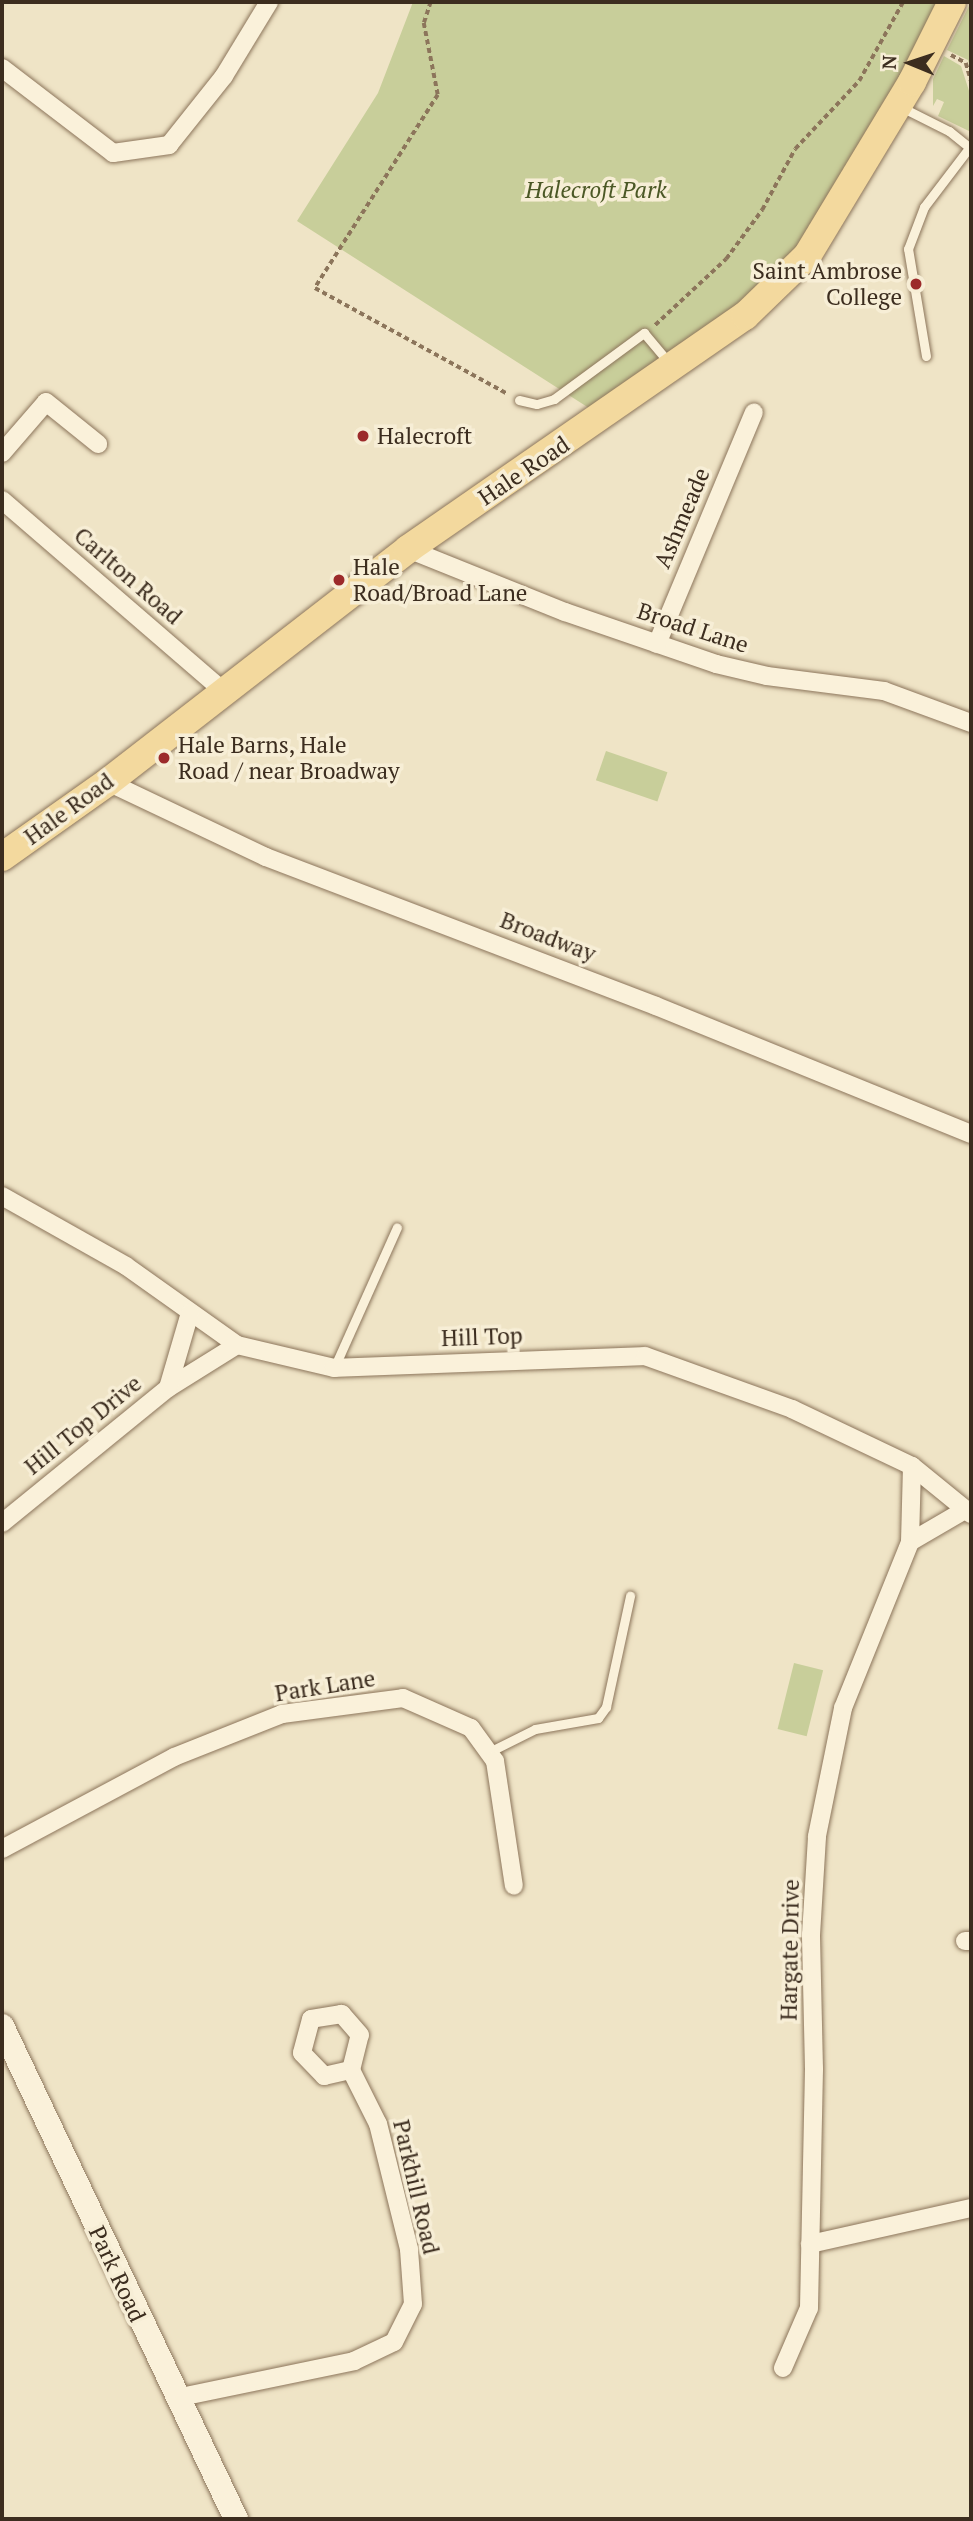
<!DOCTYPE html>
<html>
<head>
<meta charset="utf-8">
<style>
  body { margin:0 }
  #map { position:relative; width:973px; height:2521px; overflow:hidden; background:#efe4c6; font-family:"PT Serif",serif }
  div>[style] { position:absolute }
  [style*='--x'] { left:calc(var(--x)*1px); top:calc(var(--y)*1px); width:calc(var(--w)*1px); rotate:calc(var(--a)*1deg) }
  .green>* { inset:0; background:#c8ce9a; transform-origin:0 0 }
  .path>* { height:3.5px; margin-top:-1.75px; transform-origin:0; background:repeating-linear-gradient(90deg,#8c755b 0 5px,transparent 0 8.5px) }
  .roads { filter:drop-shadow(0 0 2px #8c755b) drop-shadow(0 0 2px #8c755b) }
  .service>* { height:9px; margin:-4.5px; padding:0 4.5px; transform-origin:4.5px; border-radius:4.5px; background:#faf1da }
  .minor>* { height:18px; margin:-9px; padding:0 9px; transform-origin:9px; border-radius:9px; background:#faf1da }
  .secondary>* { height:24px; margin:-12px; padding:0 12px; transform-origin:12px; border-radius:12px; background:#faf1da }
  .primary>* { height:28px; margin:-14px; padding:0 14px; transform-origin:14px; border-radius:14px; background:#f3d99e }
  .dots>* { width:19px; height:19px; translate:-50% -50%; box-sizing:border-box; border:4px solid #f7eed6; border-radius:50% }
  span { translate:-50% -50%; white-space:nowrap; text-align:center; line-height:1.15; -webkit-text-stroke:7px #f7eed6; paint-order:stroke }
  .park-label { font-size:23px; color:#4b5825; font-style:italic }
  .poi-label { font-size:23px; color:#3c2d1f }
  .right { translate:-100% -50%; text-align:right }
  .left { translate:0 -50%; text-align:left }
  .street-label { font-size:23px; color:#3c2d1f }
  .frame { position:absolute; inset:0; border:4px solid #3c2d1f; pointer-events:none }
  .north { position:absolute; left:875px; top:28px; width:70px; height:70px; -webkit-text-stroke:5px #f7eed6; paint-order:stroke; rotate:272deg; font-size:19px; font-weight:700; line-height:28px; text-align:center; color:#3c2d1f }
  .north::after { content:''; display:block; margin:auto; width:24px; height:32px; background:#3c2d1f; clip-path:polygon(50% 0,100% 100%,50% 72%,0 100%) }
</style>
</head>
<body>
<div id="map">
  <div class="green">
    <div style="clip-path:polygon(413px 2px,952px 2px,807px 256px,603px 417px,297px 221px,378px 93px)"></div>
    <div style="clip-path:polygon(971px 2px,971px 71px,968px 60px,947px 50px)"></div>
    <div style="clip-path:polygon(944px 56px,961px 66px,971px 97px,971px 132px,938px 116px,944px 102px,937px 99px,933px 106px,933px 79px)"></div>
    <div style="left:606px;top:751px;width:65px;height:31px;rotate:19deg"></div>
    <div style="left:794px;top:1663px;width:30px;height:68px;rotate:14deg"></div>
  </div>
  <div class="path">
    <div style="--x:431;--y:2;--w:22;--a:108"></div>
    <div style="--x:424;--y:23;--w:73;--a:79"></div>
    <div style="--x:438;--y:95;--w:229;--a:122.5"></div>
    <div style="--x:315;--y:288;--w:220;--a:28.8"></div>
    <div style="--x:951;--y:55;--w:17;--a:28"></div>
    <div style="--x:966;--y:63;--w:19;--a:74"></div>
    <div style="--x:655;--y:325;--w:97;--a:-42.9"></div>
    <div style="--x:726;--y:259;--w:61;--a:-53.7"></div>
    <div style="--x:762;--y:210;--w:69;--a:-61.6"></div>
    <div style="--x:795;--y:149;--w:93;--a:-46.7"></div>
    <div style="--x:859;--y:81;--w:90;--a:-60.9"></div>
  </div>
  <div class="roads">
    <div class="service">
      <div style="--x:901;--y:107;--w:54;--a:26.6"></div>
      <div style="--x:949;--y:131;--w:28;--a:39"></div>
      <div style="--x:926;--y:356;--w:109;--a:-99.5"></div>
      <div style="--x:908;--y:249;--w:45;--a:-69.1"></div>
      <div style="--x:924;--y:207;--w:74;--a:-52.7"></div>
      <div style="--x:519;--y:400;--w:18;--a:13"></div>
      <div style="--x:537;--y:404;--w:18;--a:-16"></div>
      <div style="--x:554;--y:399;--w:112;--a:-36.3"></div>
      <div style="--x:644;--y:333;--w:40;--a:50"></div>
      <div style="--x:334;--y:1368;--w:154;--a:-65.9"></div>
      <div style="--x:489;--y:1752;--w:51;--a:-26.6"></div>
      <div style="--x:535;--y:1729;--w:64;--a:-9.9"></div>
      <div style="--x:598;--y:1718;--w:14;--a:-54"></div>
      <div style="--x:606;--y:1707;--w:114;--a:-77.8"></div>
    </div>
    <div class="minor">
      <div style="--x:2;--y:68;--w:140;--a:37.4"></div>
      <div style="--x:113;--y:153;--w:57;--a:-8.1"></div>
      <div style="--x:169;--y:145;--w:88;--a:-51.4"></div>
      <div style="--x:224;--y:76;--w:87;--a:-58.7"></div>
      <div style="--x:2;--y:453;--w:67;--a:-49.2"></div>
      <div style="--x:46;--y:402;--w:67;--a:38.9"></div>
      <div style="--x:2;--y:500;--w:291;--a:40.8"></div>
      <div style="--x:408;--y:549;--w:169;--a:21.9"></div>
      <div style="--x:565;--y:612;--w:160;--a:19"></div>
      <div style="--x:716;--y:664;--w:52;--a:13.2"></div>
      <div style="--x:767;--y:676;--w:118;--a:7.3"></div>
      <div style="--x:884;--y:691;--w:93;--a:20.2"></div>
      <div style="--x:657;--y:644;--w:251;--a:-67.3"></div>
      <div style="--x:108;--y:782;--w:175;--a:25.4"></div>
      <div style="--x:266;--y:857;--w:417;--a:20.9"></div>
      <div style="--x:656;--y:1006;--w:340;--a:22.1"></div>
      <div style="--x:2;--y:1196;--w:142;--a:29.4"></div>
      <div style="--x:126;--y:1266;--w:136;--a:35.4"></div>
      <div style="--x:237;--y:1345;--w:100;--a:13.3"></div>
      <div style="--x:334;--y:1368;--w:311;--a:-2.2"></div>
      <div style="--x:645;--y:1356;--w:156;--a:19.8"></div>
      <div style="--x:792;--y:1409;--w:133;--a:25.4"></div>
      <div style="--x:912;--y:1466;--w:76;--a:39.1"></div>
      <div style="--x:168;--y:1388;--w:81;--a:-31.9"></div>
      <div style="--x:2;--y:1523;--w:214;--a:-39.1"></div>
      <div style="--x:168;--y:1388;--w:78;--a:-73.7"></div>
      <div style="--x:910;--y:1542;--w:64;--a:-30.2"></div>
      <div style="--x:2;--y:1849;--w:195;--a:-28.1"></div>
      <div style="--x:174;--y:1757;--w:116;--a:-21.7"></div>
      <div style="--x:282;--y:1714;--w:122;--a:-7.5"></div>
      <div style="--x:403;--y:1698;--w:74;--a:23.8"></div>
      <div style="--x:471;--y:1728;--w:41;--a:54"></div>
      <div style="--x:495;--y:1761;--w:126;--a:81.4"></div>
      <div style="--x:965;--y:1941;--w:6;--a:0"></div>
      <div style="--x:810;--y:2244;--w:165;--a:-12.6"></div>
      <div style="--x:783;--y:2368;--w:65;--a:-66.6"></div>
      <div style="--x:809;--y:2308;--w:239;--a:-88.8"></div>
      <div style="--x:814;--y:2069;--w:134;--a:-91.3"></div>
      <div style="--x:811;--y:1935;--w:99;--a:-86.5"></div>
      <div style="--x:817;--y:1836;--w:131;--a:-78.5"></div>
      <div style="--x:843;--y:1708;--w:179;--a:-68"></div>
      <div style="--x:910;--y:1542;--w:76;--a:-88.5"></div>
      <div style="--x:176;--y:2398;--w:182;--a:-11.7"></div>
      <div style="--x:354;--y:2361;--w:44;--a:-25.4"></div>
      <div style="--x:394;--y:2342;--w:42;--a:-63.4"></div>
      <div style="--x:413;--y:2304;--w:55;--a:-94.2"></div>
      <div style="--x:409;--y:2249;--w:129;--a:-103.9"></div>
      <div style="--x:378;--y:2124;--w:60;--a:-116.6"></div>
      <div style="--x:351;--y:2070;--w:36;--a:-76"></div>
      <div style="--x:360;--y:2035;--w:28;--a:-131"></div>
      <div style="--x:342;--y:2014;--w:31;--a:171"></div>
      <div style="--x:311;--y:2019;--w:35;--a:105"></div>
      <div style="--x:302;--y:2053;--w:32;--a:46"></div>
      <div style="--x:324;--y:2076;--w:28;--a:-13"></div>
    </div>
    <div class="secondary">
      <div style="--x:2;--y:2026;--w:546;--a:64.61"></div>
    </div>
    <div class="primary">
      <div style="--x:2;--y:857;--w:130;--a:-35.3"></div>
      <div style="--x:108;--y:782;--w:380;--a:-37.8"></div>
      <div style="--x:408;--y:549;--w:410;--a:-34.7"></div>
      <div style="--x:745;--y:316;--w:86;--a:-44.1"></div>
      <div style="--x:807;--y:256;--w:203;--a:-58.9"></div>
      <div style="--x:912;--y:82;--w:89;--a:-63.4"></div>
    </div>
  </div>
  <div class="dots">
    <div style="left:916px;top:284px;background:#9c2a2a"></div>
    <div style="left:363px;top:436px;background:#9c2a2a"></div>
    <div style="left:339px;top:580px;background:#9c2a2a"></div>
    <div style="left:164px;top:758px;background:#9c2a2a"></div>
  </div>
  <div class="park-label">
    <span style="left:596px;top:190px">Halecroft Park</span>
  </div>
  <div class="poi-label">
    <span class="right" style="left:902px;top:284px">Saint Ambrose<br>College</span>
    <span class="left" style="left:377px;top:436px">Halecroft</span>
    <span class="left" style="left:353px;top:580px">Hale<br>Road/Broad Lane</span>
    <span class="left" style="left:178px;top:758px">Hale Barns, Hale<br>Road / near Broadway</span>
  </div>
  <div class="street-label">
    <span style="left:524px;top:471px;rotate:-34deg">Hale Road</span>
    <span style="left:682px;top:518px;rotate:-67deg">Ashmeade</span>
    <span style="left:128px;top:576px;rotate:41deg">Carlton Road</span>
    <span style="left:693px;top:628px;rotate:18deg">Broad Lane</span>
    <span style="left:69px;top:809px;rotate:-36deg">Hale Road</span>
    <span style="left:548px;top:937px;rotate:21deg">Broadway</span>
    <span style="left:482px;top:1337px;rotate:-2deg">Hill Top</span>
    <span style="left:83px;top:1425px;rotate:-39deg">Hill Top Drive</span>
    <span style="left:325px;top:1686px;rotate:-9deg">Park Lane</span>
    <span style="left:790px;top:1950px;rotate:-89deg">Hargate Drive</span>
    <span style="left:416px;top:2187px;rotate:77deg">Parkhill Road</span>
    <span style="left:117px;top:2274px;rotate:65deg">Park Road</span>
  </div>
  <div class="frame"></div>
  <div class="north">N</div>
</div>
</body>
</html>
